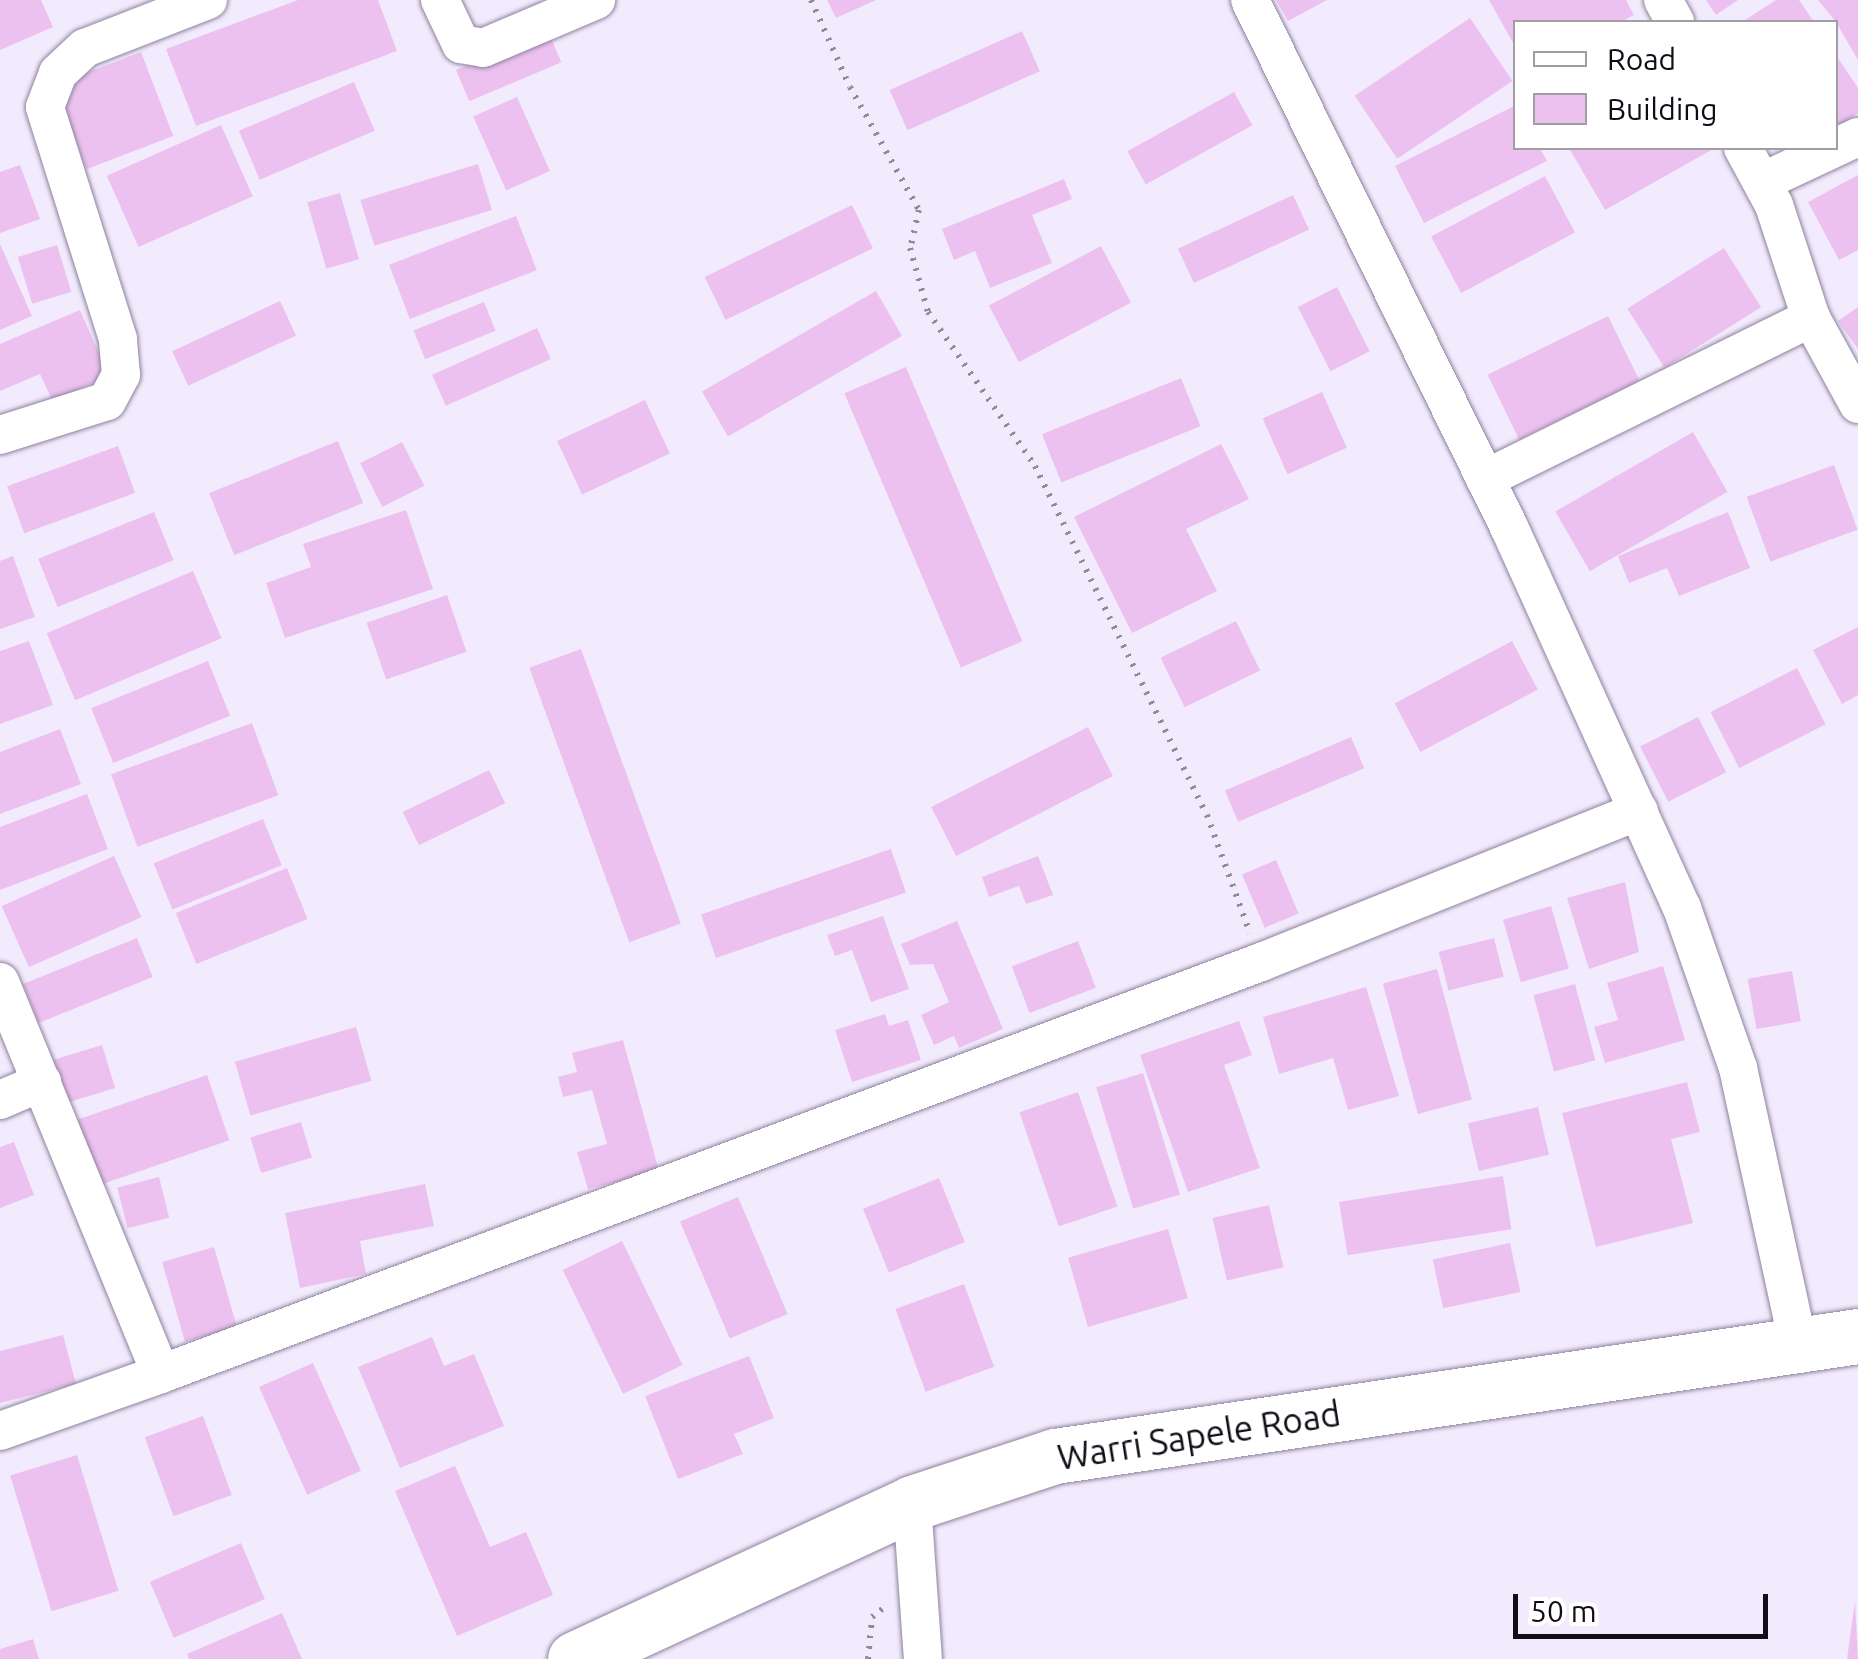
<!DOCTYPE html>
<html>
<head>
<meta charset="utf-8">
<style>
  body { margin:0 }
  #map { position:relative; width:1858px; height:1659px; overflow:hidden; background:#f2ebfd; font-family:Ubuntu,sans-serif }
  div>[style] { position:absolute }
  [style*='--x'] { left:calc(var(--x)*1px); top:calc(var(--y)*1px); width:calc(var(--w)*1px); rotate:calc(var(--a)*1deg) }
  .building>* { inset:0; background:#edc1ef; transform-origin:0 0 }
  .path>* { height:6px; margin-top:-3px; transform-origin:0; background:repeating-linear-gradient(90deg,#918b99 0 2.5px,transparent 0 10.5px) }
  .roads { filter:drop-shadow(0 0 2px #8e829e) drop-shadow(0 0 2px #8e829e) }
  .minor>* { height:38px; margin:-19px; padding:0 19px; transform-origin:19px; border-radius:19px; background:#fff }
  .highway>* { height:55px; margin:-27.5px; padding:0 27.5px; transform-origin:27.5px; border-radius:27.5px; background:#fff }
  span { translate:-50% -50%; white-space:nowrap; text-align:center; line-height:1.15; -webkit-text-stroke:9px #fff; paint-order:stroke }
  .street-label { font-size:35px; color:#110c16 }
  .legend { position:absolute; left:1513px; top:20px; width:325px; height:130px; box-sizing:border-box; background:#fff; border:2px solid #a09ea2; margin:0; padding:12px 18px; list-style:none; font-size:30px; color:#110c16 }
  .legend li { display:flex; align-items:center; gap:20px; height:50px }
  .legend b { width:50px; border:2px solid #a09ea2 }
  .scale { position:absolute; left:1513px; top:1594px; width:255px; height:45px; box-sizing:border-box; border:5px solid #110c16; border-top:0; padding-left:12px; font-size:30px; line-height:35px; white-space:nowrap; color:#110c16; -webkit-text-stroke:8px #fff; paint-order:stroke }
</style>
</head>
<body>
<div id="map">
  <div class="building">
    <div style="clip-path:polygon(0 0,41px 0,53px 27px,0 50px)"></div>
    <div style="clip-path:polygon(298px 0,378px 0,397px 51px,196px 126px,166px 49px)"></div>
    <div style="clip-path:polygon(827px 0,876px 0,836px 18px)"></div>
    <div style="clip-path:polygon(1276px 0,1327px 0,1288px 21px)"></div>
    <div style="clip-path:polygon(1489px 0,1626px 0,1634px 15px,1621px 22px,1516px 22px,1516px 48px)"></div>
    <div style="clip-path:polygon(1706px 0,1738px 0,1716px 15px)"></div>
    <div style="clip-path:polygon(1776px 0,1799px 0,1814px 22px,1742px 22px)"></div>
    <div style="clip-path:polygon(1818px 0,1858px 0,1858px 60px,1836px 22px)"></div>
    <div style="left:1470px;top:18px;width:76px;height:139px;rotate:56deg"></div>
    <div style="left:548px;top:31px;width:34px;height:100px;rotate:67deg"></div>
    <div style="left:1022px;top:31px;width:44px;height:145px;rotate:66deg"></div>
    <div style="left:141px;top:52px;width:90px;height:93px;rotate:69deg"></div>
    <div style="clip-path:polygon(1836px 55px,1858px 88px,1858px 113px,1836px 128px)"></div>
    <div style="left:354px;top:82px;width:53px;height:125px;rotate:67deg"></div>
    <div style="left:1234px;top:92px;width:38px;height:122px;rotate:61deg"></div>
    <div style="left:517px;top:97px;width:81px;height:48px;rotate:66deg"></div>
    <div style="clip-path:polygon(1516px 105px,1516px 148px,1540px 148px,1547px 161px,1424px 223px,1395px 166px)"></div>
    <div style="left:221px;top:125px;width:78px;height:125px;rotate:66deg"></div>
    <div style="clip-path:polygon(1569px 148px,1715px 148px,1605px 210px)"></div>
    <div style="left:478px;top:164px;width:48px;height:123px;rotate:73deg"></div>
    <div style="clip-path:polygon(20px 165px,40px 219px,0 233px,0 172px)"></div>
    <div style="clip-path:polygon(1858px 175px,1858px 250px,1839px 260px,1808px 202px)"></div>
    <div style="left:1545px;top:176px;width:64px;height:129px;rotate:62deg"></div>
    <div style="clip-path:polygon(1064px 179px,1072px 199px,1032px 215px,1052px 263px,990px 288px,975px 251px,954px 260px,942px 229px)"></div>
    <div style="left:340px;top:193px;width:69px;height:34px;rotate:74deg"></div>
    <div style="left:1293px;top:195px;width:38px;height:127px;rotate:65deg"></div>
    <div style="left:852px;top:205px;width:48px;height:164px;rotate:64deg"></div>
    <div style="left:516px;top:216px;width:58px;height:136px;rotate:69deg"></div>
    <div style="clip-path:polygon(0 244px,32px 316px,0 330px)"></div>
    <div style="left:57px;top:245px;width:49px;height:41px;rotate:73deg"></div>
    <div style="left:1101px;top:246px;width:64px;height:127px;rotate:62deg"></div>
    <div style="left:1724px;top:248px;width:70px;height:114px;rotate:58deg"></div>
    <div style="left:1337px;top:287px;width:72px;height:44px;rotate:63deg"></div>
    <div style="left:876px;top:291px;width:52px;height:201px;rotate:60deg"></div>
    <div style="left:280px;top:301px;width:38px;height:119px;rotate:65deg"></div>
    <div style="left:484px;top:302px;width:31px;height:76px;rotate:68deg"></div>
    <div style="clip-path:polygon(1858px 307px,1858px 349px,1838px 321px)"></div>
    <div style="clip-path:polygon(80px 310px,109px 376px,52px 400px,40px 374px,0 391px,0 344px)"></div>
    <div style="left:1608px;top:316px;width:72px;height:134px;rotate:64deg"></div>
    <div style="left:537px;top:328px;width:34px;height:115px;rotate:66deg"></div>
    <div style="left:906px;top:367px;width:298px;height:67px;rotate:67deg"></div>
    <div style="left:1181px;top:378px;width:52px;height:150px;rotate:68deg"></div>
    <div style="left:1322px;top:392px;width:61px;height:65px;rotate:66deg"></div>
    <div style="left:645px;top:400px;width:59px;height:97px;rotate:65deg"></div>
    <div style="left:1693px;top:432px;width:69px;height:159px;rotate:60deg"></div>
    <div style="left:338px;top:441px;width:67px;height:139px;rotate:68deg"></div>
    <div style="left:402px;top:442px;width:49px;height:47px;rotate:63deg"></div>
    <div style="clip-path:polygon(1221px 444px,1249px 499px,1186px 529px,1217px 591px,1132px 633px,1074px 517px)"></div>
    <div style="left:118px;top:446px;width:50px;height:118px;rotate:70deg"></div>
    <div style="left:1834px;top:465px;width:69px;height:93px;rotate:70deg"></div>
    <div style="clip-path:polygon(406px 510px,433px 589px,285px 638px,266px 583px,311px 567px,303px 544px)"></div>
    <div style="left:154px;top:512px;width:52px;height:125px;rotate:68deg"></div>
    <div style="clip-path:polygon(1728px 512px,1750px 568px,1679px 596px,1667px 568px,1629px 583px,1618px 556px)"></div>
    <div style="clip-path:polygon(13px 556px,35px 617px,0 629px,0 561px)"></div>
    <div style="left:193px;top:571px;width:73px;height:159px;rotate:67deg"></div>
    <div style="left:447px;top:595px;width:60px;height:85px;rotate:71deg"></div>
    <div style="left:1236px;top:621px;width:55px;height:84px;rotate:64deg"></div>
    <div style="clip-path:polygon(1858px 627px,1858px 695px,1842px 704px,1813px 650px)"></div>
    <div style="clip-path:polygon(29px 641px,53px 705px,0 724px,0 651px)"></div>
    <div style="left:1512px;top:641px;width:55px;height:133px;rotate:62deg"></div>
    <div style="left:581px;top:649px;width:292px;height:55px;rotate:70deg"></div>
    <div style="left:208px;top:661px;width:59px;height:126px;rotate:68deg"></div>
    <div style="left:1797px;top:668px;width:63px;height:97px;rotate:63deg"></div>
    <div style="left:1698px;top:717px;width:62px;height:65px;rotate:63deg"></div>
    <div style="left:252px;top:723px;width:77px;height:150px;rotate:70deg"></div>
    <div style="left:1088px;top:727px;width:55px;height:176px;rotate:63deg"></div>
    <div style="clip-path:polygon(60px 729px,81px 784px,0 814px,0 752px)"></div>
    <div style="left:1351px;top:737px;width:34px;height:137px;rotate:67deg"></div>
    <div style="left:489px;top:770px;width:37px;height:96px;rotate:64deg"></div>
    <div style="clip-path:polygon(87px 794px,108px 849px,0 890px,0 827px)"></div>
    <div style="left:263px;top:819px;width:50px;height:118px;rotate:68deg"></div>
    <div style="left:891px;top:849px;width:46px;height:201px;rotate:71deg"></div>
    <div style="left:114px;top:856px;width:67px;height:123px;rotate:66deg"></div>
    <div style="clip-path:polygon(1038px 856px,1053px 895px,1026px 904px,1019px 886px,989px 897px,982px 877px)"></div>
    <div style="left:1276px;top:860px;width:58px;height:37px;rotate:67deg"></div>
    <div style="left:287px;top:868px;width:55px;height:120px;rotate:68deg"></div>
    <div style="clip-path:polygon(1625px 882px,1639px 952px,1589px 969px,1567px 898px)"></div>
    <div style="left:1551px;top:906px;width:65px;height:50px;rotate:74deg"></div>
    <div style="clip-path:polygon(883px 916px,909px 989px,871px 1002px,852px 950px,835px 956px,827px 935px)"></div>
    <div style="clip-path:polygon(957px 921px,1003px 1029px,959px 1048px,954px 1036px,934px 1045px,921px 1015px,949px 1002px,933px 964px,910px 965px,901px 944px)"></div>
    <div style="left:137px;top:938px;width:42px;height:123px;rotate:68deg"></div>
    <div style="left:1494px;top:938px;width:40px;height:57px;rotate:76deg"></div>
    <div style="left:1078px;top:941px;width:50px;height:71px;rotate:69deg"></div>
    <div style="clip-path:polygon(1663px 966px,1685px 1040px,1605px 1063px,1594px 1027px,1618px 1020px,1607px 983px)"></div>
    <div style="left:1437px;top:969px;width:135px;height:56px;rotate:75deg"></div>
    <div style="left:1792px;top:971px;width:51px;height:45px;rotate:80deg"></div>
    <div style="left:1575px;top:984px;width:79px;height:43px;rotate:75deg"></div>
    <div style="clip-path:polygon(1366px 987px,1399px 1096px,1348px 1110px,1333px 1058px,1279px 1074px,1263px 1017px)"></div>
    <div style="clip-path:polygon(885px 1014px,889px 1026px,908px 1020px,921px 1060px,852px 1082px,835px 1030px)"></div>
    <div style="clip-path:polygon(1239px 1021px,1252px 1055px,1224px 1065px,1260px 1168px,1188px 1192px,1140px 1055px)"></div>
    <div style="left:356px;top:1027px;width:56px;height:126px;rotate:74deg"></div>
    <div style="clip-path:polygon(623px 1040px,659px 1171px,588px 1189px,577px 1152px,607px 1144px,592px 1090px,563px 1097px,558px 1077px,577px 1072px,572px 1053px)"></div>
    <div style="left:102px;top:1045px;width:45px;height:53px;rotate:73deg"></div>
    <div style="left:1143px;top:1073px;width:127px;height:49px;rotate:73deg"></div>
    <div style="left:207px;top:1075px;width:69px;height:145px;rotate:71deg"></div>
    <div style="clip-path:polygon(1687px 1082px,1700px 1132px,1671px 1139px,1693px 1223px,1596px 1247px,1562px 1113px)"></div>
    <div style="left:1078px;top:1092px;width:121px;height:62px;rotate:71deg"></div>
    <div style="left:1538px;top:1107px;width:49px;height:72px;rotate:77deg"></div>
    <div style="left:301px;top:1122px;width:37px;height:53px;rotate:73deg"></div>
    <div style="clip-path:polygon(14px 1142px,34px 1195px,0 1208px,0 1147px)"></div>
    <div style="left:1503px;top:1176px;width:54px;height:166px;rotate:81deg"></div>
    <div style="left:159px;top:1177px;width:42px;height:43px;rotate:76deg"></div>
    <div style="left:939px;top:1178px;width:69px;height:82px;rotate:68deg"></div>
    <div style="clip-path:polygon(425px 1184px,434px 1226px,360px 1241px,366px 1274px,300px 1288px,285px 1213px)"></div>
    <div style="left:738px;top:1197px;width:127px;height:63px;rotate:67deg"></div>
    <div style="left:1269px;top:1205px;width:64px;height:58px;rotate:77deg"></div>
    <div style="left:1168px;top:1229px;width:72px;height:104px;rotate:74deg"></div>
    <div style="left:622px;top:1241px;width:138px;height:66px;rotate:64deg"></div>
    <div style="left:1510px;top:1243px;width:50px;height:79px;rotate:78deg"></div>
    <div style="left:214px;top:1247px;width:83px;height:54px;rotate:74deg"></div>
    <div style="left:964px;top:1284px;width:88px;height:73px;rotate:70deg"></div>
    <div style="clip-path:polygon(63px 1335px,76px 1384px,0 1403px,0 1351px)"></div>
    <div style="clip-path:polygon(432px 1337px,444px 1366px,474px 1354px,504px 1426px,400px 1468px,358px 1367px)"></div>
    <div style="clip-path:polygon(749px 1356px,774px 1418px,734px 1434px,743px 1454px,678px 1479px,645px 1396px)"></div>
    <div style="left:313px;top:1363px;width:118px;height:59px;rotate:66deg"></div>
    <div style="left:203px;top:1416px;width:84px;height:62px;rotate:70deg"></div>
    <div style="left:77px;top:1455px;width:142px;height:70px;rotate:73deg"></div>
    <div style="clip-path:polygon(455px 1466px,490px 1547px,526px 1532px,553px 1595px,457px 1636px,395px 1491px)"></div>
    <div style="left:241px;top:1543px;width:61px;height:99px;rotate:67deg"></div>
    <div style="clip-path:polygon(1855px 1601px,1858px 1659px,1847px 1659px)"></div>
    <div style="clip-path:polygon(282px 1613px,302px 1659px,189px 1659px,187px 1654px)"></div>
    <div style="clip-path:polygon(33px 1639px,39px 1659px,0 1659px,0 1649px)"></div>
  </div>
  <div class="path">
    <div style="--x:811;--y:0;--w:95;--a:65.9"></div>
    <div style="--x:850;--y:87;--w:141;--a:60.7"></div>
    <div style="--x:919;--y:210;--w:39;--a:103"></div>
    <div style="--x:910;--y:248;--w:66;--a:74.3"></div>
    <div style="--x:928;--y:312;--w:188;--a:55.2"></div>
    <div style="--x:1035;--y:466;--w:389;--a:63.8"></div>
    <div style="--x:1207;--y:815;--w:126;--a:70"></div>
    <div style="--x:868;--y:1659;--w:42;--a:-84.6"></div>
    <div style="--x:872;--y:1617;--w:16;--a:-38"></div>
  </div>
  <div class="roads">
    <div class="minor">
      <div style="--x:440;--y:0;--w:49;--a:64.5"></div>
      <div style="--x:461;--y:44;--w:22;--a:10"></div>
      <div style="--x:483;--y:48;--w:123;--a:-23"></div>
      <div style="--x:1250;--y:0;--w:587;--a:63.83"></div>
      <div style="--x:1509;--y:527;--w:418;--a:65.6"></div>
      <div style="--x:1682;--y:908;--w:170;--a:70.7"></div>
      <div style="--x:1738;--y:1068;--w:282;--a:77.7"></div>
      <div style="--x:1663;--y:0;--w:25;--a:61"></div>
      <div style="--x:1743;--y:148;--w:65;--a:61.5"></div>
      <div style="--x:1774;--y:205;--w:119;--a:71.9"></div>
      <div style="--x:1762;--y:182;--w:106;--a:-25.1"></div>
      <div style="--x:0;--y:435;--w:112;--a:-17.6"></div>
      <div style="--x:107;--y:401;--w:30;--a:-62"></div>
      <div style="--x:121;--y:375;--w:36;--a:-95"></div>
      <div style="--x:118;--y:339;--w:243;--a:-107.5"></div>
      <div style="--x:45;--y:107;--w:36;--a:-69"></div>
      <div style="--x:58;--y:73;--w:37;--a:-43"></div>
      <div style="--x:85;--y:48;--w:132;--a:-21.3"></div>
      <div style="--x:1485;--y:479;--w:364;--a:-26.3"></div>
      <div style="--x:1811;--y:318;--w:98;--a:61.3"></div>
      <div style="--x:0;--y:982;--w:424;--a:67.7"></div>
      <div style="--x:161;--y:1374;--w:171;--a:160.5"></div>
      <div style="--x:0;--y:1100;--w:46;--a:-23.2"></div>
      <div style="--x:161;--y:1374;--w:1175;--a:-20.53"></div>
      <div style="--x:1261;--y:962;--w:407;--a:-21.8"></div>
      <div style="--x:912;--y:1503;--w:156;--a:86"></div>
    </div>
    <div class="highway">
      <div style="--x:575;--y:1659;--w:371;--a:-24.8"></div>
      <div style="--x:912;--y:1503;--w:151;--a:-18.2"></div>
      <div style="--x:1055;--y:1456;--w:812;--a:-8.5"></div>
    </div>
  </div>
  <div class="street-label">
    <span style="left:1199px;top:1435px;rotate:-9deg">Warri Sapele Road</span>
  </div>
  <ul class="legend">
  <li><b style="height:12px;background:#fff"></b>Road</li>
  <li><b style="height:28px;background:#edc1ef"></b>Building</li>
  </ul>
  <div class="scale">50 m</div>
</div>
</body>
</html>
